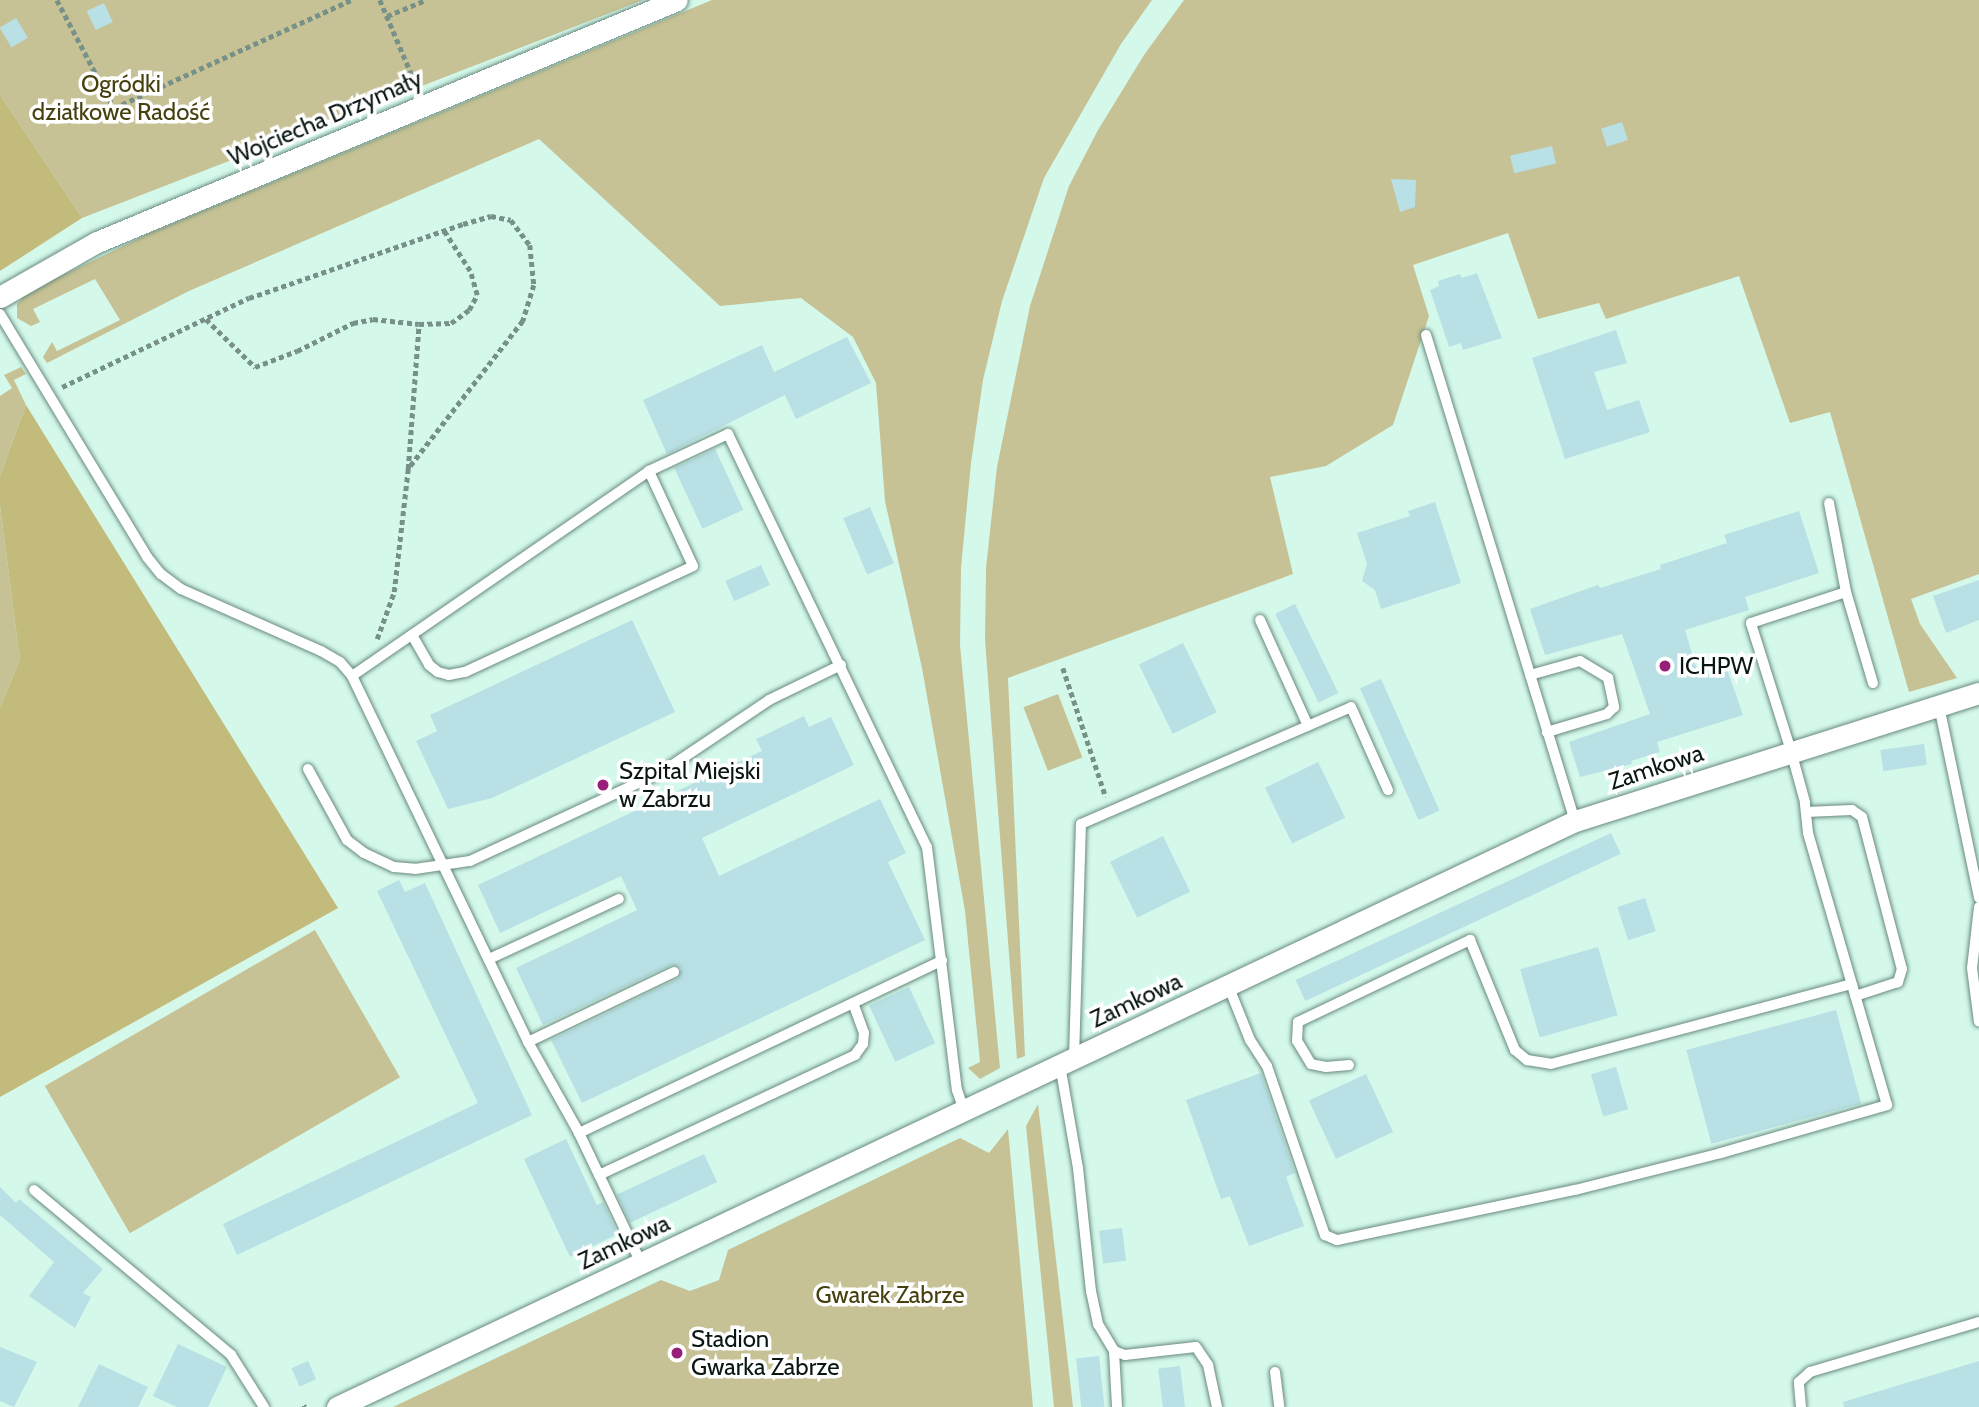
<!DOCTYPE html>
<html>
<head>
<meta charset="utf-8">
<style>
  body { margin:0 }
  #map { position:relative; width:1979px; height:1407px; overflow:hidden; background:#d4f9eb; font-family:Cabin,sans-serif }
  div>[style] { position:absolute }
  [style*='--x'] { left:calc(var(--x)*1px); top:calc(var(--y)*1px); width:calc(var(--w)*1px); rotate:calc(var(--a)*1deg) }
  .green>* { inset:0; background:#c6c295; transform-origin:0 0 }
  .forest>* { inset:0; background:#c2bb7b }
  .building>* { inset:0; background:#b8e0e5; transform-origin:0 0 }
  .path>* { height:4.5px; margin-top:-2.25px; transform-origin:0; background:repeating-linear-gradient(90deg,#779188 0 5px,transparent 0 8.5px) }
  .roads { filter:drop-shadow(0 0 2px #698a7e) drop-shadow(0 0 2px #698a7e) }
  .lane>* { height:10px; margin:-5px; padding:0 5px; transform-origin:5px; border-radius:5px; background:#fff }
  .street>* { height:21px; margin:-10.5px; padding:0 10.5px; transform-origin:10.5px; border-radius:10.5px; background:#fff }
  .dots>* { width:19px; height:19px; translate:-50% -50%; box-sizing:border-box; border:4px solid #fff; border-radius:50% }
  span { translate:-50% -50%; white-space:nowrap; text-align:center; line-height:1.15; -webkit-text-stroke:7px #fff; paint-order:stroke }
  .park-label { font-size:24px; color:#46400e }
  .street-label { font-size:24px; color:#091612 }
  .poi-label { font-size:24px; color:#091612 }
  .left { translate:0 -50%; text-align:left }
</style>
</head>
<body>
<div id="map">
  <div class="green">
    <div style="clip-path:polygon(0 0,643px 0,82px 218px,0 95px)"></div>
    <div style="clip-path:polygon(712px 0,1152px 0,1121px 44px,1044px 178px,1002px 301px,983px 380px,971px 463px,961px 568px,960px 645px,1000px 1068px,980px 1079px,968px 1068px,980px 1062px,965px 911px,922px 668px,885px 501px,876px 383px,853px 337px,801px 298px,720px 306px,539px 139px,189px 291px,47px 363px,43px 357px,52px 342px,57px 351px,120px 320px,95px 279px,33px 309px,40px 322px,31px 326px,17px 318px,17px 304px,28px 292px,150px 233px)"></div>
    <div style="clip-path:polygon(1184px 0,1979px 0,1979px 574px,1911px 599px,1920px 624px,1957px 678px,1909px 692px,1830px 412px,1790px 423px,1739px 276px,1606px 319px,1599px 303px,1538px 319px,1508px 233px,1413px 265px,1429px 316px,1393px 425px,1326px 466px,1270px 477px,1293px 574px,1008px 678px,1025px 1056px,1017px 1059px,985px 640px,986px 568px,997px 467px,1030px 306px,1069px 186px,1098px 130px,1144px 55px)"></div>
    <div style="clip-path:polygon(21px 367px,26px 374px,14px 380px,26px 405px,0 476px,0 396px,12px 388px,4px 375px)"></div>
    <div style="clip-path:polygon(0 506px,20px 660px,0 707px)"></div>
    <div style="left:1058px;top:694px;width:68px;height:37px;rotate:69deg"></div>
    <div style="left:315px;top:930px;width:170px;height:312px;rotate:60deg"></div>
    <div style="clip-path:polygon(1038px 1104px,1073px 1407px,1054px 1407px,1026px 1126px)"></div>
    <div style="clip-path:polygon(1008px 1129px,1033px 1407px,393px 1407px,661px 1280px,690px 1291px,719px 1280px,728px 1250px,960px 1138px,989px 1153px)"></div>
  </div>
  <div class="forest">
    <div style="clip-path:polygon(0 95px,82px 218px,0 271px)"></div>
    <div style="clip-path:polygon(26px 405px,338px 908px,0 1097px,0 707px,20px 660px,0 506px,0 476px)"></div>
  </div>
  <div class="building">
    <div style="left:104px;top:3px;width:21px;height:19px;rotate:65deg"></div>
    <div style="left:16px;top:18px;width:23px;height:19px;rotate:59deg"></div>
    <div style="left:1622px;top:122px;width:19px;height:22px;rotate:72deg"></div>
    <div style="left:1552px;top:146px;width:18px;height:43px;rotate:77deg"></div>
    <div style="clip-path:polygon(1391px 179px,1416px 180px,1415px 207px,1400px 212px)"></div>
    <div style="clip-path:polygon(1477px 273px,1502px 338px,1463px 350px,1461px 343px,1449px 347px,1430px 290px,1439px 286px,1438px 281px,1460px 274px,1462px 278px)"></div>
    <div style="clip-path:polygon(1616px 330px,1627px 363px,1594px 372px,1607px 410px,1639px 400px,1650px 432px,1565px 459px,1532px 358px)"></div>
    <div style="clip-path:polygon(847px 337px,871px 383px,796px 419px,785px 395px,667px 454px,643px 400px,762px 345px,774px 372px)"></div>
    <div style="left:715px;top:449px;width:67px;height:45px;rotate:65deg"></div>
    <div style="clip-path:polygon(1435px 502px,1461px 583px,1381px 609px,1375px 590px,1362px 581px,1367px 564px,1357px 533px,1410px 516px,1408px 511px)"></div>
    <div style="left:870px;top:507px;width:61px;height:29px;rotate:67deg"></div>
    <div style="clip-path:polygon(1799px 511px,1819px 573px,1745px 597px,1749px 610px,1685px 630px,1699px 677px,1727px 669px,1743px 715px,1657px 742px,1660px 752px,1631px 761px,1632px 764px,1580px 777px,1569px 742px,1650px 714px,1622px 634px,1545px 655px,1530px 609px,1598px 585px,1600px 588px,1661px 569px,1660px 565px,1727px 543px,1724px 535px)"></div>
    <div style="left:761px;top:565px;width:22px;height:39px;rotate:66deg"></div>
    <div style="clip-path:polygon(1979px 580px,1979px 620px,1946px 633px,1933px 596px)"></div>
    <div style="left:1295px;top:604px;width:99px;height:22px;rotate:64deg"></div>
    <div style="clip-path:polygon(632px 620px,675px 712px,492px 798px,448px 809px,416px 741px,437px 731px,430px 715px)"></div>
    <div style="left:1183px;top:643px;width:77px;height:49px;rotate:64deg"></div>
    <div style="left:1381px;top:679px;width:144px;height:23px;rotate:66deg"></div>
    <div style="clip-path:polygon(804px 716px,809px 727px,831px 717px,854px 765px,702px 838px,719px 876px,880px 799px,906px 853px,888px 862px,925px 940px,582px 1103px,551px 1040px,677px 979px,681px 968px,671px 965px,543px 1025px,516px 968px,637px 910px,621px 876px,500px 933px,478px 885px,762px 751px,756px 739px)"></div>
    <div style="left:1924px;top:744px;width:21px;height:44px;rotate:82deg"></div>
    <div style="left:1318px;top:762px;width:62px;height:59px;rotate:64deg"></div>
    <div style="left:1611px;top:833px;width:23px;height:348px;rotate:65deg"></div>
    <div style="left:1163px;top:836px;width:62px;height:59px;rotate:64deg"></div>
    <div style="clip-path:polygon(399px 880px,405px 892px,425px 883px,532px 1115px,237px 1255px,223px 1224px,478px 1103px,377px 891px)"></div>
    <div style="left:1645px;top:898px;width:35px;height:29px;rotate:72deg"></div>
    <div style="left:1598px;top:947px;width:71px;height:81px;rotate:74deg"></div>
    <div style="left:909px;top:987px;width:62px;height:44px;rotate:65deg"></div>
    <div style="left:1836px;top:1010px;width:97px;height:155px;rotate:75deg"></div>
    <div style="left:1616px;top:1067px;width:44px;height:26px;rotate:74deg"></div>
    <div style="clip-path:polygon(1261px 1073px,1295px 1173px,1286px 1177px,1304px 1226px,1249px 1246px,1230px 1196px,1221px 1199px,1186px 1100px)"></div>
    <div style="left:1366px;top:1074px;width:64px;height:63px;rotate:65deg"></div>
    <div style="clip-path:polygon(566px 1139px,597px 1205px,603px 1202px,618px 1234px,570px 1257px,524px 1159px)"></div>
    <div style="left:704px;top:1154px;width:31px;height:96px;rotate:65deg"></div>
    <div style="clip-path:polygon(0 1187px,16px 1203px,19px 1199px,103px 1269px,83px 1293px,91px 1297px,75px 1328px,29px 1296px,54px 1262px,0 1215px)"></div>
    <div style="left:1122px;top:1228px;width:33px;height:23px;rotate:83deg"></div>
    <div style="clip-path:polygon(178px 1344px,227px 1367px,208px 1407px,177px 1407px,153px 1396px)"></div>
    <div style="clip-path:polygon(0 1347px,37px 1362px,14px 1407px,0 1401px)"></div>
    <div style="left:1099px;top:1356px;width:51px;height:23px;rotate:84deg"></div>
    <div style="left:308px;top:1361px;width:20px;height:18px;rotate:66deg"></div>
    <div style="clip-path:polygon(1979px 1361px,1979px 1407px,1844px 1407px,1843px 1402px)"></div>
    <div style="clip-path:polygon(99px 1364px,148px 1387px,138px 1407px,78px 1407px)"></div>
    <div style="left:1180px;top:1366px;width:41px;height:22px;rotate:83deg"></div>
  </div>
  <div class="path">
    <div style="--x:57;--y:0;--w:122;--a:62.2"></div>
    <div style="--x:114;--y:108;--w:260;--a:-24.5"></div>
    <div style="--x:380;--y:0;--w:92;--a:67"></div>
    <div style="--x:387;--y:16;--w:42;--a:-22.3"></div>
    <div style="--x:206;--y:319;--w:69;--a:44.4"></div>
    <div style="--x:255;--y:367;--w:45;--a:-20.9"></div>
    <div style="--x:297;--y:351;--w:63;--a:-26.6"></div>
    <div style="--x:353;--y:323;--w:20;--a:-11"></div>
    <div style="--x:373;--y:319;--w:46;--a:6.2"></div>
    <div style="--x:419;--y:324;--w:32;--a:-2"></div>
    <div style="--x:451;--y:323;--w:22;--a:-36"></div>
    <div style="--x:469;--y:310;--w:17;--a:-62"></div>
    <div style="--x:477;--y:295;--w:25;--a:-106"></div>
    <div style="--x:470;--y:271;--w:48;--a:-123"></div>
    <div style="--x:62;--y:387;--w:207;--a:-25.5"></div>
    <div style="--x:249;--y:298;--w:226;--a:-19.1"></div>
    <div style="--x:463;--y:224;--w:29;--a:-16"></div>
    <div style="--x:491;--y:216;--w:20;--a:11"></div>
    <div style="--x:511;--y:220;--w:31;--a:53"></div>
    <div style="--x:530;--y:245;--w:40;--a:84.3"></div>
    <div style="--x:534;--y:285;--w:38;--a:107"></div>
    <div style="--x:523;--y:321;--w:187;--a:127.8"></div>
    <div style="--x:377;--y:639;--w:50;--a:-70.1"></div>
    <div style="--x:394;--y:592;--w:124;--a:-83.5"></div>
    <div style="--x:408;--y:469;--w:145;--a:-85.7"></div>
    <div style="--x:1063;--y:668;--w:136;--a:71.6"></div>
    <div style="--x:304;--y:1405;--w:2;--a:63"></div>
  </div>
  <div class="roads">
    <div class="lane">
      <div style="--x:0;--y:314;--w:284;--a:58.8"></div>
      <div style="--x:147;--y:557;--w:22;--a:51"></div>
      <div style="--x:161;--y:574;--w:25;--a:37"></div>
      <div style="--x:181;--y:589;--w:153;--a:23.9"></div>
      <div style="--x:321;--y:651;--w:22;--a:30"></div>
      <div style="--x:340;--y:662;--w:18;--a:49"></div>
      <div style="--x:352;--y:676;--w:406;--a:64.3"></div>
      <div style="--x:528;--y:1042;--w:104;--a:60.7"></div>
      <div style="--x:579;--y:1133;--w:144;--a:64.5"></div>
      <div style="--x:1426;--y:335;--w:508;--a:72.96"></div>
      <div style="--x:1829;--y:503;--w:91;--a:79.2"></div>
      <div style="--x:1260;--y:620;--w:116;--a:65.6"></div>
      <div style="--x:412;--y:635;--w:34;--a:60"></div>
      <div style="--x:429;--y:665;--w:11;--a:38"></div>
      <div style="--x:438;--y:672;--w:11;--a:15"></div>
      <div style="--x:449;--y:675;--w:16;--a:-11"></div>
      <div style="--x:465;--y:672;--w:251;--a:-24.9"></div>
      <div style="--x:693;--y:566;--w:105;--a:-114.9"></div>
      <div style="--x:1530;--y:675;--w:52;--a:-15.6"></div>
      <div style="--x:1580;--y:661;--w:33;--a:31"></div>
      <div style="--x:1608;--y:678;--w:30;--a:78"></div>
      <div style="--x:1614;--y:707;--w:10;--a:135"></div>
      <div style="--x:1607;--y:714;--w:63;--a:163.3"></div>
      <div style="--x:352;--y:676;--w:361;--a:-34.6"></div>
      <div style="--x:649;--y:471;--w:87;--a:-25.1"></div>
      <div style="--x:728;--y:434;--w:458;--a:64.3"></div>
      <div style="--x:927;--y:847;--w:245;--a:83"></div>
      <div style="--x:957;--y:1090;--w:21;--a:71"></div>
      <div style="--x:1939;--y:706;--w:196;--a:78.2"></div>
      <div style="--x:308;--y:769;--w:81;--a:61.2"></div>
      <div style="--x:347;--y:840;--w:21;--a:37"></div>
      <div style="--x:364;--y:853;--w:33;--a:25"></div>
      <div style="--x:394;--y:867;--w:21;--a:5"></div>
      <div style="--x:415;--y:869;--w:56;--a:-8.3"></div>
      <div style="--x:470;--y:861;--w:212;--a:-24.9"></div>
      <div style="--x:662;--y:772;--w:129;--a:-33.9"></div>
      <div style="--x:769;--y:700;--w:80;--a:-25.9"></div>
      <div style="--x:1806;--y:812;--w:46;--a:-2.5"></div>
      <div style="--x:1852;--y:810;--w:12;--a:35"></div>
      <div style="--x:1862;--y:817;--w:157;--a:75.3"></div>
      <div style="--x:1902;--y:969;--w:14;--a:107"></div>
      <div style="--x:1898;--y:982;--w:45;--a:162"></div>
      <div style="--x:1979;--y:907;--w:61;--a:96.5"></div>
      <div style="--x:1972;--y:968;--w:54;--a:82.6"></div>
      <div style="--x:489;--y:959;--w:143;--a:-24.8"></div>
      <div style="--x:1228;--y:985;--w:59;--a:68.2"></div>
      <div style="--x:1250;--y:1040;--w:31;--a:57"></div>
      <div style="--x:1267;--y:1066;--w:179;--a:71.1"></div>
      <div style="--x:1325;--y:1235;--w:13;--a:23"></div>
      <div style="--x:1337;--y:1240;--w:243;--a:-11.9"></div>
      <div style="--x:1575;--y:1190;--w:151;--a:-14.2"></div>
      <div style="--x:1721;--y:1153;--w:173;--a:-16.1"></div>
      <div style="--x:1887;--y:1105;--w:283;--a:-106.2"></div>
      <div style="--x:1808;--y:833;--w:31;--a:-96"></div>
      <div style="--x:1805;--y:802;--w:53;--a:-105.4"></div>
      <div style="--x:1791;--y:751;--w:134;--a:-107.4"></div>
      <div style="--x:1751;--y:623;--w:100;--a:-18.1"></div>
      <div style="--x:1846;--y:592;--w:95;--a:73.5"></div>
      <div style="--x:528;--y:1042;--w:162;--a:-25.6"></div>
      <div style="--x:1074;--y:1058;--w:234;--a:-88.3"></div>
      <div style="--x:1081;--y:824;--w:294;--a:-23.4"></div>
      <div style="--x:1351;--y:707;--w:91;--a:66"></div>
      <div style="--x:1060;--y:1065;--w:105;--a:80.1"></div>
      <div style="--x:1078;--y:1168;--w:124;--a:84"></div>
      <div style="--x:1091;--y:1291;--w:34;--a:78"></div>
      <div style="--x:1098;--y:1324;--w:31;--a:59"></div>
      <div style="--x:1114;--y:1351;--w:12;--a:20"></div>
      <div style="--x:1125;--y:1355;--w:71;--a:-6.4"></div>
      <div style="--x:1196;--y:1347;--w:22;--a:56"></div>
      <div style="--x:1208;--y:1365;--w:43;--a:77.9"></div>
      <div style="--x:1349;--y:1065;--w:23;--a:175"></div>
      <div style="--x:1326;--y:1067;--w:15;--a:-169"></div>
      <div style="--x:1311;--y:1064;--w:27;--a:-121"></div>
      <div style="--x:1297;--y:1041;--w:19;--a:-87"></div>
      <div style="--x:1298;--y:1022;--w:191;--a:-25.5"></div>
      <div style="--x:1470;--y:940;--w:119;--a:67.8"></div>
      <div style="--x:1515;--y:1050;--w:16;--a:40"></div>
      <div style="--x:1527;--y:1060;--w:24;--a:9"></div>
      <div style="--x:1551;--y:1064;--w:311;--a:-14.9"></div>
      <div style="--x:579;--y:1133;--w:402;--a:-25.4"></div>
      <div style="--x:599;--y:1175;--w:283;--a:-25.1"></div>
      <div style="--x:855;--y:1055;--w:14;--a:-54"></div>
      <div style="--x:863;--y:1044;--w:11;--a:-85"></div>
      <div style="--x:864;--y:1033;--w:32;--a:-110"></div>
      <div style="--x:34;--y:1190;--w:257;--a:39.9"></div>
      <div style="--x:231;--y:1355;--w:62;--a:57.6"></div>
      <div style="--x:1114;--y:1351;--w:56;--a:86.9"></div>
      <div style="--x:1275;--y:1372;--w:35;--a:83"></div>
      <div style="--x:1801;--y:1407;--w:25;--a:-95"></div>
      <div style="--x:1799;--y:1382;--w:15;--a:-42"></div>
      <div style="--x:1810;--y:1372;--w:176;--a:-16.5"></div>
    </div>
    <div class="street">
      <div style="--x:0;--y:297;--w:112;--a:-29.6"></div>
      <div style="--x:97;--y:242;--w:628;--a:-22.65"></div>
      <div style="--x:337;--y:1407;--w:1370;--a:-25.33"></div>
      <div style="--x:1575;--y:821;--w:424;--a:-17.6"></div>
    </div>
  </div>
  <div class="dots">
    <div style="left:1665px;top:666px;background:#981f79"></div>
    <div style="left:603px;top:785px;background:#981f79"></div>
    <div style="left:677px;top:1353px;background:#981f79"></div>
  </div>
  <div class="park-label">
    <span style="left:121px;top:98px">Ogródki<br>działkowe Radość</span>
    <span style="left:890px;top:1295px">Gwarek Zabrze</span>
  </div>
  <div class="street-label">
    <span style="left:325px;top:118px;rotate:-23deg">Wojciecha Drzymały</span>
    <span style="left:1656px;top:767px;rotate:-18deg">Zamkowa</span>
    <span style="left:1136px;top:1000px;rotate:-25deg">Zamkowa</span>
    <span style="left:624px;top:1242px;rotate:-25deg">Zamkowa</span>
  </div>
  <div class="poi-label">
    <span class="left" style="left:1679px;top:666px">ICHPW</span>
    <span class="left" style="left:619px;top:785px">Szpital Miejski<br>w Zabrzu</span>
    <span class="left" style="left:691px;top:1353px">Stadion<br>Gwarka Zabrze</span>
  </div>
</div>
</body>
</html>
